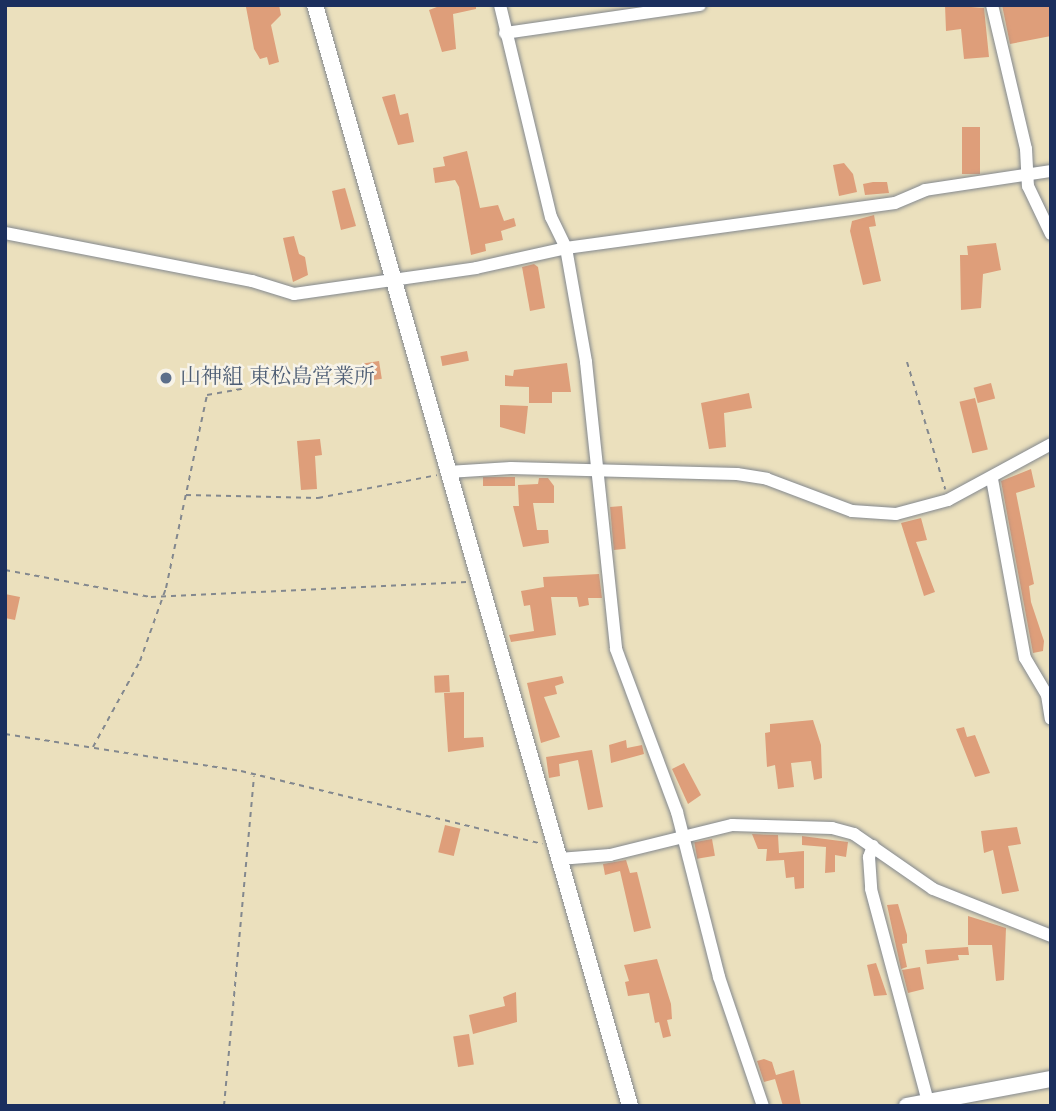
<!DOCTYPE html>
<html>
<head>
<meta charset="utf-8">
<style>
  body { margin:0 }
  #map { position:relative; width:1056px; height:1111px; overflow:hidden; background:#ebe0bd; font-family:"Old Standard TT","Noto Serif JP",serif }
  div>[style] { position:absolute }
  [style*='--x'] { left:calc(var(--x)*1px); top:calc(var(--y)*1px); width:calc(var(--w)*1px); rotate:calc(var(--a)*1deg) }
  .building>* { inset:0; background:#de9e7a; transform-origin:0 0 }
  .path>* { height:2px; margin-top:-1px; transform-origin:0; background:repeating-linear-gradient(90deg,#83888e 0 5px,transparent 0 10px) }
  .roads { filter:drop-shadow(0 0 2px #83888e) drop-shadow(0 0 2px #83888e) }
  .minor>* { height:12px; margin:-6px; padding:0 6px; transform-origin:6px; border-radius:6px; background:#fff }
  .tertiary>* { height:16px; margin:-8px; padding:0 8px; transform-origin:8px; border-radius:8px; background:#fff }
  .dots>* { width:19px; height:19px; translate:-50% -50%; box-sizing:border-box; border:4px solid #f7f3e8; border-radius:50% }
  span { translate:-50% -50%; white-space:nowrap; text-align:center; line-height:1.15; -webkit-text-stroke:5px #f7f3e8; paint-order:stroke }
  .service-label { font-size:21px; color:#4e5e75 }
  .left { translate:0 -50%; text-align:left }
  .frame { position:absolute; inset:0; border:7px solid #1b2f5e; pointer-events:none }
</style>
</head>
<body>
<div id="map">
  <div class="building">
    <div style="clip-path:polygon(279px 5px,281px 15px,271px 25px,279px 62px,269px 65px,267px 57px,260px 59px,254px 49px,246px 7px)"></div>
    <div style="clip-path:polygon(442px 5px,476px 5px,476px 9px,453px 14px,456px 49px,442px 52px,429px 10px)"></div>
    <div style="clip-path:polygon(945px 5px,984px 8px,989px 57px,964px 59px,961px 29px,946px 31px)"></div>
    <div style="clip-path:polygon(1002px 5px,1051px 5px,1051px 36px,1010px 44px)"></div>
    <div style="clip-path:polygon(395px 94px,400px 115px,408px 113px,414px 142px,398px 145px,382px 97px)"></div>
    <div style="left:962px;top:127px;width:18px;height:47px"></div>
    <div style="clip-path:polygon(467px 151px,480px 208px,498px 205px,504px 221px,514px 218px,516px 226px,501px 231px,503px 240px,485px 244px,486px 251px,471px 255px,459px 187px,455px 180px,435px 183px,433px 168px,445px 166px,443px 157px)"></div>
    <div style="clip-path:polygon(844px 163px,853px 174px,857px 192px,839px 196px,833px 165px)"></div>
    <div style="clip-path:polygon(873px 182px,887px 182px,889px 193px,865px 195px,863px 184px)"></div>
    <div style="clip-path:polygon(345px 188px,356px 226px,341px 230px,332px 191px)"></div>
    <div style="clip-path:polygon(874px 215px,876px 226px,869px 227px,881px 281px,863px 285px,850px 231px,852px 221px)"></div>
    <div style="clip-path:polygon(294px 236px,299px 254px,305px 257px,308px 275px,293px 282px,283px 238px)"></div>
    <div style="clip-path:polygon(996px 243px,1001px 270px,983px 274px,981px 308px,961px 310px,960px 255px,968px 255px,967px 246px)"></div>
    <div style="clip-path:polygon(534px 264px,538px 267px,545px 308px,530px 311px,522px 267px)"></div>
    <div style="left:467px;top:351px;width:10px;height:27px;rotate:79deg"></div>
    <div style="left:379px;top:361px;width:18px;height:16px;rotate:81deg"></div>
    <div style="clip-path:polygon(567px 363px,571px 392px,552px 392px,552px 403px,529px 403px,529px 387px,505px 386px,505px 375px,513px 376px,514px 370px)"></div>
    <div style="left:991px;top:383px;width:16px;height:18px;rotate:75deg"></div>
    <div style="clip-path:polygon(749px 393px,752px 408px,724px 413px,726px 447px,709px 449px,701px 403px)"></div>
    <div style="left:975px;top:398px;width:53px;height:16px;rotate:76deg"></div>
    <div style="clip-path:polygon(500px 405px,528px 406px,525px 434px,500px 427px)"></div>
    <div style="clip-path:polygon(320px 439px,322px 455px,315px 456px,317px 489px,301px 490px,297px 441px)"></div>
    <div style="clip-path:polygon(1031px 469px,1035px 487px,1016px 493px,1034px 584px,1029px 586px,1031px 602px,1044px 641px,1043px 651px,1033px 653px,1001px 481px)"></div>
    <div style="left:515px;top:477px;width:9px;height:32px;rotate:90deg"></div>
    <div style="clip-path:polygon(539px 478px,548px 478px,554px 486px,554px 503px,533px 503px,537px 530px,548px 530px,549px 543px,523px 547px,513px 506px,519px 506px,518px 485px,538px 484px)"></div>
    <div style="left:622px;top:506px;width:43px;height:12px;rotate:85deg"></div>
    <div style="clip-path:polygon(921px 518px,927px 540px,916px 542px,935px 592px,924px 596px,901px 523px)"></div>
    <div style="clip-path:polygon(599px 574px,602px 598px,588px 598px,589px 605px,579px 607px,577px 597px,551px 597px,556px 635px,511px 642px,509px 635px,534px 631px,530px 605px,524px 606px,521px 591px,544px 587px,543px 577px)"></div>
    <div style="clip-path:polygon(5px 594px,20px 597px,15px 620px,5px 618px)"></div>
    <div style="left:449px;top:675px;width:17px;height:15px;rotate:87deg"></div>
    <div style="clip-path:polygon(562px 676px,564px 683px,555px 686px,557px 694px,544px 697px,560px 737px,541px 743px,527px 683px)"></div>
    <div style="clip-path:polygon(464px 692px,464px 738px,483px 737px,484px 747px,448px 752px,444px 693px)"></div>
    <div style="clip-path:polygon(813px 720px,821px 745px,822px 778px,814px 780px,811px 761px,791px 763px,794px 787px,778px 789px,775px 765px,767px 767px,765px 733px,770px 732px,770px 724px)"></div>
    <div style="clip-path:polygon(964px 727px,967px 737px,975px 735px,990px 773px,975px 777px,956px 729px)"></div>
    <div style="clip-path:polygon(626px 740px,627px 748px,642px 745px,644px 754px,611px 763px,609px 745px)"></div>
    <div style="clip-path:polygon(592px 750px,603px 807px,588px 810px,578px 760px,559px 764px,560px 776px,549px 778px,546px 757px)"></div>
    <div style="clip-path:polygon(684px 763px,701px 795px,688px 804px,672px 769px)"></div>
    <div style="left:445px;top:825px;width:16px;height:28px;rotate:14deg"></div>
    <div style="clip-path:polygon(1017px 827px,1021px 844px,1008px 846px,1019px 891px,1002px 894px,993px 850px,984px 853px,981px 831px)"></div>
    <div style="clip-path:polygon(752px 834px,778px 835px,779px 853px,804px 851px,804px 888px,795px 889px,794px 877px,786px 878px,784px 860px,766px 861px,767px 849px,758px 849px)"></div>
    <div style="clip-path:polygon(802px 836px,848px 842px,846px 857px,835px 855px,835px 872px,825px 873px,826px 847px,802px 845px)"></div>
    <div style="left:712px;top:839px;width:17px;height:18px;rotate:80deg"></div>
    <div style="clip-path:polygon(626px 860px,630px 873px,637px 872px,651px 928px,634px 932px,620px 871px,605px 875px,603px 864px)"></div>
    <div style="clip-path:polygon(898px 904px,907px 935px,907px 943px,902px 944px,907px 967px,901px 969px,887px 905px)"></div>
    <div style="clip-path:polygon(968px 916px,1006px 928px,1004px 980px,996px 981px,992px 945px,968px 945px)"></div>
    <div style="clip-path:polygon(968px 947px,969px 955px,958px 955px,959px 960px,927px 964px,925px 950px)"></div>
    <div style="clip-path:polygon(657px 959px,671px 1004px,672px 1019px,667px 1020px,671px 1036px,663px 1038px,659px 1022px,655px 1023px,649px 993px,628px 996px,625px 982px,629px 981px,624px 965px)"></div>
    <div style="clip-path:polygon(876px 963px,887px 995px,874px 996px,867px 965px)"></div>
    <div style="clip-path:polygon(920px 967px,924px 989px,908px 993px,902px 970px)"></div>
    <div style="clip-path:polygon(516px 992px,517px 1022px,473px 1034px,469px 1015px,505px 1006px,503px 997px)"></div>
    <div style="left:469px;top:1034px;width:31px;height:16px;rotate:81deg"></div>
    <div style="clip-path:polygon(764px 1059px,772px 1062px,776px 1075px,794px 1070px,801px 1106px,783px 1106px,775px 1079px,764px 1082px,757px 1061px)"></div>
  </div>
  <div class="path">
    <div style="--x:907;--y:362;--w:133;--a:73.3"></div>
    <div style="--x:186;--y:495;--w:132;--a:1.3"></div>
    <div style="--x:318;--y:498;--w:121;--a:-10.9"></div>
    <div style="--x:5;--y:570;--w:148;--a:10.5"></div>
    <div style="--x:151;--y:597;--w:316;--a:-2.7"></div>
    <div style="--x:5;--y:734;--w:239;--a:8.9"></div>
    <div style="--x:241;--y:771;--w:310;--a:13.6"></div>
    <div style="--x:93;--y:747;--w:98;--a:-61.3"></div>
    <div style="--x:140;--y:661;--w:77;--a:-70.4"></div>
    <div style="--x:166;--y:588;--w:197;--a:-78"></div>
    <div style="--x:207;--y:395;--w:36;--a:-10"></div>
    <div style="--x:224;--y:1106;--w:331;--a:-84.8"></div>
  </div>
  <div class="roads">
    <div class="minor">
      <div style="--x:500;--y:5;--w:218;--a:76.5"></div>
      <div style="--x:551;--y:217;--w:34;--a:64"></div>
      <div style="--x:566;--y:248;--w:116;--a:80"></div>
      <div style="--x:586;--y:362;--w:289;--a:84"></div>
      <div style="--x:616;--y:649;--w:174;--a:69.5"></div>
      <div style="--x:677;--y:812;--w:170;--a:75.7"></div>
      <div style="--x:719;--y:977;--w:136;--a:71.2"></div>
      <div style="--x:992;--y:5;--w:148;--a:76.7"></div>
      <div style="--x:1026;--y:149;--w:37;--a:87"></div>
      <div style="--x:1028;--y:186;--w:53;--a:64.4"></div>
      <div style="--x:505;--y:33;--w:197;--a:-8.2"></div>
      <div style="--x:5;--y:233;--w:252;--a:11"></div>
      <div style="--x:252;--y:281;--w:44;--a:17.2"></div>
      <div style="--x:294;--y:294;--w:184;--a:-8.1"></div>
      <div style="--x:476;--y:268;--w:92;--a:-12.5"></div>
      <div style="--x:566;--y:248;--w:332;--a:-7.8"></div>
      <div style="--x:895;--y:203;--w:33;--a:-23"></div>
      <div style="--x:925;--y:190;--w:127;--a:-8.6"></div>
      <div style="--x:448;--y:472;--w:63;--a:-3.6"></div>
      <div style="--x:511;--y:468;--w:226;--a:1.5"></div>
      <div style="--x:737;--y:474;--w:30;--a:9"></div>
      <div style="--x:767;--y:479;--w:91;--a:20.6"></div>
      <div style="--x:852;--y:511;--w:44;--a:3.9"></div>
      <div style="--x:896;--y:514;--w:54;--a:-15.1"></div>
      <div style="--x:948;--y:500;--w:117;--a:-28.5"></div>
      <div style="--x:992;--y:479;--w:182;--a:79.6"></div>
      <div style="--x:1025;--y:658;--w:43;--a:59.3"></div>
      <div style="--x:1047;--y:695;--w:24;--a:81"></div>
      <div style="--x:873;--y:846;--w:12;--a:110"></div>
      <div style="--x:869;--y:857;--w:32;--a:86"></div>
      <div style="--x:871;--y:889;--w:225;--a:75"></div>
      <div style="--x:559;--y:859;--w:51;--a:-4.5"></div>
      <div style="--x:610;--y:855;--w:126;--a:-13.8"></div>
      <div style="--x:732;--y:825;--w:100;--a:1.7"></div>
      <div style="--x:832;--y:828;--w:23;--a:15"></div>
      <div style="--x:854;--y:834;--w:96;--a:34.8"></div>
      <div style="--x:933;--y:889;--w:127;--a:21.7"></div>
    </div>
    <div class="tertiary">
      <div style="--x:315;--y:5;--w:1145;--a:74.03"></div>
      <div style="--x:907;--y:1106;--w:147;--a:-10.6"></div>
    </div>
  </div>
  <div class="dots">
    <div style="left:166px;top:378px;background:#5c6f8a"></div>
  </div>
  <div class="service-label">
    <span class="left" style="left:180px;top:378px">山神組 東松島営業所</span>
  </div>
  <div class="frame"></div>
</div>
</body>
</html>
